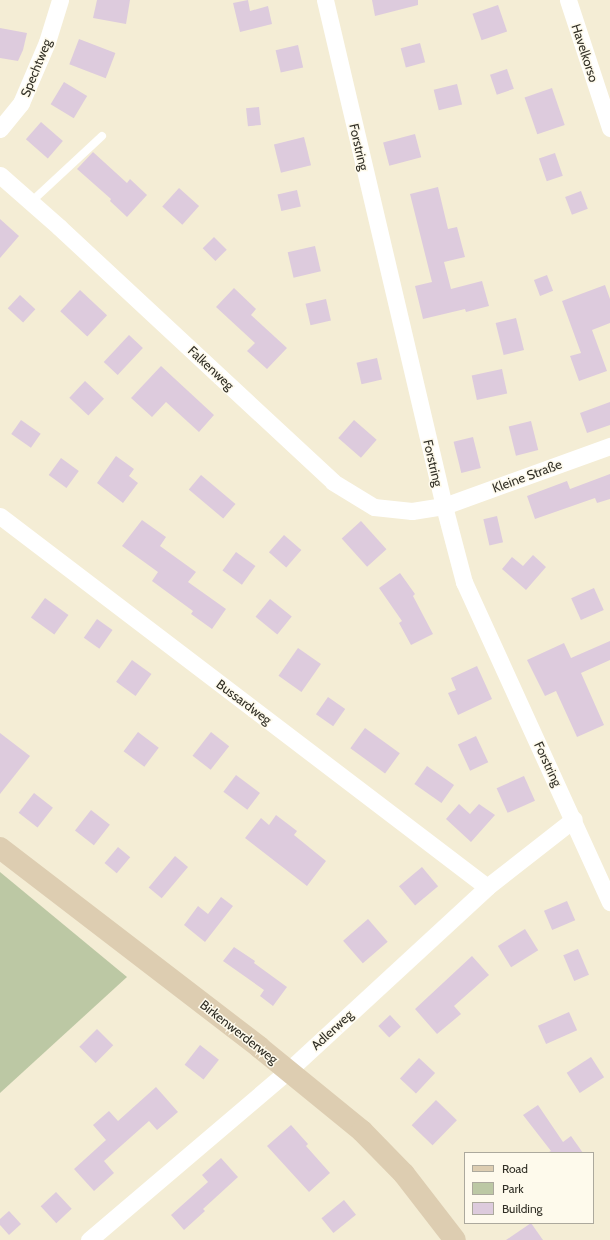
<!DOCTYPE html>
<html>
<head>
<meta charset="utf-8">
<style>
  body { margin:0 }
  #map { position:relative; width:610px; height:1240px; overflow:hidden; background:#f4edd5; font-family:Cabin,sans-serif }
  div>[style] { position:absolute }
  [style*='--x'] { left:calc(var(--x)*1px); top:calc(var(--y)*1px); width:calc(var(--w)*1px); rotate:calc(var(--a)*1deg) }
  .green>* { inset:0; background:#bcc8a4 }
  .building>* { inset:0; background:#ddcbdd; transform-origin:0 0 }
  .lane>* { height:8px; margin:-4px; padding:0 4px; transform-origin:4px; border-radius:4px; background:#fff }
  .street>* { height:17px; margin:-8.5px; padding:0 8.5px; transform-origin:8.5px; border-radius:8.5px; background:#fff }
  .secondary>* { height:22px; margin:-11px; padding:0 11px; transform-origin:11px; border-radius:11px; background:#ddcdb1 }
  span { translate:-50% -50%; white-space:nowrap; text-align:center; line-height:1.15; -webkit-text-stroke:3px #fefaec; paint-order:stroke }
  .street-label { font-size:13px; color:#312f26 }
  .legend { position:absolute; left:464px; top:1152px; width:130px; height:72px; box-sizing:border-box; background:#fefaec; border:1px solid #aca99d; margin:0; padding:5px 7px; list-style:none; font-size:12px; color:#312f26 }
  .legend li { display:flex; align-items:center; gap:8px; height:20px }
  .legend b { width:20px; border:1px solid #aca99d }
</style>
</head>
<body>
<div id="map">
  <div class="green">
    <div style="clip-path:polygon(0 872px,127px 977px,0 1093px)"></div>
  </div>
  <div class="building">
    <div style="clip-path:polygon(97px 0,130px 0,126px 24px,93px 18px)"></div>
    <div style="clip-path:polygon(248px 0,250px 11px,268px 6px,272px 24px,240px 32px,233px 3px)"></div>
    <div style="clip-path:polygon(372px 0,418px 0,418px 5px,375px 16px)"></div>
    <div style="left:498px;top:5px;width:28px;height:27px;rotate:71deg"></div>
    <div style="clip-path:polygon(0 28px,27px 33px,23px 50px,18px 61px,0 58px)"></div>
    <div style="left:79px;top:39px;width:39px;height:27px;rotate:21deg"></div>
    <div style="left:420px;top:43px;width:20px;height:20px;rotate:75deg"></div>
    <div style="left:298px;top:45px;width:23px;height:23px;rotate:77deg"></div>
    <div style="left:507px;top:69px;width:21px;height:18px;rotate:71deg"></div>
    <div style="left:64px;top:82px;width:27px;height:26px;rotate:31deg"></div>
    <div style="left:457px;top:84px;width:21px;height:24px;rotate:76deg"></div>
    <div style="left:552px;top:88px;width:39px;height:29px;rotate:71deg"></div>
    <div style="left:259px;top:107px;width:18px;height:13px;rotate:84deg"></div>
    <div style="left:41px;top:122px;width:29px;height:23px;rotate:41deg"></div>
    <div style="left:415px;top:134px;width:24px;height:33px;rotate:75deg"></div>
    <div style="left:304px;top:137px;width:29px;height:31px;rotate:76deg"></div>
    <div style="clip-path:polygon(93px 152px,127px 183px,130px 179px,147px 195px,127px 217px,110px 201px,111px 199px,77px 169px)"></div>
    <div style="left:555px;top:153px;width:24px;height:17px;rotate:71deg"></div>
    <div style="clip-path:polygon(438px 187px,448px 229px,457px 227px,465px 257px,444px 262px,451px 289px,482px 281px,489px 306px,466px 312px,465px 309px,423px 319px,415px 286px,432px 282px,410px 194px)"></div>
    <div style="left:179px;top:188px;width:27px;height:25px;rotate:42deg"></div>
    <div style="left:297px;top:190px;width:17px;height:20px;rotate:77deg"></div>
    <div style="left:581px;top:191px;width:19px;height:17px;rotate:69deg"></div>
    <div style="clip-path:polygon(0 219px,19px 236px,0 258px)"></div>
    <div style="left:214px;top:237px;width:18px;height:16px;rotate:45deg"></div>
    <div style="left:315px;top:246px;width:26px;height:28px;rotate:77deg"></div>
    <div style="left:547px;top:275px;width:17px;height:14px;rotate:69deg"></div>
    <div style="clip-path:polygon(605px 285px,610px 299px,610px 323px,592px 330px,607px 371px,579px 381px,570px 356px,581px 353px,562px 301px)"></div>
    <div style="clip-path:polygon(234px 288px,256px 309px,251px 315px,287px 348px,267px 369px,247px 351px,255px 343px,216px 307px)"></div>
    <div style="left:80px;top:290px;width:37px;height:29px;rotate:43deg"></div>
    <div style="left:20px;top:295px;width:21px;height:18px;rotate:43deg"></div>
    <div style="left:326px;top:299px;width:22px;height:21px;rotate:77deg"></div>
    <div style="left:516px;top:318px;width:33px;height:21px;rotate:76deg"></div>
    <div style="left:129px;top:335px;width:19px;height:37px;rotate:43deg"></div>
    <div style="left:377px;top:358px;width:22px;height:21px;rotate:77deg"></div>
    <div style="clip-path:polygon(161px 366px,214px 415px,199px 432px,166px 402px,152px 417px,131px 398px)"></div>
    <div style="left:502px;top:369px;width:25px;height:31px;rotate:78deg"></div>
    <div style="left:85px;top:381px;width:26px;height:23px;rotate:43deg"></div>
    <div style="clip-path:polygon(610px 402px,610px 425px,587px 433px,580px 413px)"></div>
    <div style="left:21px;top:420px;width:24px;height:17px;rotate:35deg"></div>
    <div style="left:354px;top:420px;width:30px;height:24px;rotate:41deg"></div>
    <div style="left:531px;top:421px;width:30px;height:23px;rotate:76deg"></div>
    <div style="left:473px;top:437px;width:32px;height:20px;rotate:76deg"></div>
    <div style="clip-path:polygon(116px 456px,134px 469px,129px 476px,138px 483px,123px 503px,97px 483px)"></div>
    <div style="left:61px;top:458px;width:22px;height:21px;rotate:36deg"></div>
    <div style="clip-path:polygon(610px 474px,610px 499px,597px 503px,595px 498px,535px 519px,527px 496px,567px 481px,570px 489px)"></div>
    <div style="left:201px;top:475px;width:45px;height:19px;rotate:40deg"></div>
    <div style="left:497px;top:516px;width:27px;height:14px;rotate:77deg"></div>
    <div style="clip-path:polygon(142px 520px,166px 537px,160px 546px,196px 572px,188px 582px,226px 609px,212px 629px,191px 614px,193px 611px,152px 581px,158px 572px,122px 546px)"></div>
    <div style="left:361px;top:521px;width:38px;height:26px;rotate:48deg"></div>
    <div style="left:284px;top:535px;width:23px;height:23px;rotate:41deg"></div>
    <div style="left:236px;top:552px;width:24px;height:23px;rotate:36deg"></div>
    <div style="clip-path:polygon(533px 555px,546px 567px,526px 590px,502px 569px,512px 557px,523px 566px)"></div>
    <div style="clip-path:polygon(400px 573px,415px 594px,413px 596px,433px 634px,411px 645px,399px 623px,402px 621px,379px 588px)"></div>
    <div style="left:594px;top:588px;width:24px;height:25px;rotate:66deg"></div>
    <div style="left:45px;top:598px;width:29px;height:24px;rotate:36deg"></div>
    <div style="left:270px;top:599px;width:28px;height:23px;rotate:39deg"></div>
    <div style="left:97px;top:619px;width:19px;height:23px;rotate:35deg"></div>
    <div style="clip-path:polygon(610px 641px,610px 660px,581px 673px,604px 725px,577px 737px,556px 691px,545px 696px,527px 660px,564px 643px,571px 658px)"></div>
    <div style="left:298px;top:648px;width:28px;height:34px;rotate:35deg"></div>
    <div style="left:132px;top:660px;width:24px;height:27px;rotate:36deg"></div>
    <div style="clip-path:polygon(477px 666px,492px 699px,458px 715px,448px 693px,456px 690px,451px 678px)"></div>
    <div style="left:328px;top:697px;width:21px;height:21px;rotate:35deg"></div>
    <div style="left:365px;top:728px;width:43px;height:25px;rotate:36deg"></div>
    <div style="left:138px;top:732px;width:26px;height:24px;rotate:37deg"></div>
    <div style="left:211px;top:732px;width:23px;height:30px;rotate:38deg"></div>
    <div style="clip-path:polygon(0 733px,30px 756px,0 794px)"></div>
    <div style="left:476px;top:736px;width:29px;height:20px;rotate:65deg"></div>
    <div style="left:427px;top:766px;width:33px;height:22px;rotate:35deg"></div>
    <div style="left:236px;top:775px;width:30px;height:21px;rotate:37deg"></div>
    <div style="left:524px;top:776px;width:27px;height:30px;rotate:66deg"></div>
    <div style="left:34px;top:793px;width:24px;height:25px;rotate:38deg"></div>
    <div style="clip-path:polygon(459px 804px,470px 814px,479px 804px,495px 815px,471px 842px,446px 819px)"></div>
    <div style="left:91px;top:810px;width:24px;height:26px;rotate:38deg"></div>
    <div style="clip-path:polygon(276px 815px,297px 831px,294px 835px,326px 861px,307px 886px,245px 838px,261px 818px,269px 825px)"></div>
    <div style="left:118px;top:847px;width:16px;height:21px;rotate:40deg"></div>
    <div style="left:175px;top:856px;width:17px;height:41px;rotate:40deg"></div>
    <div style="left:422px;top:867px;width:25px;height:30px;rotate:50deg"></div>
    <div style="clip-path:polygon(221px 897px,233px 906px,205px 942px,184px 925px,198px 906px,208px 914px)"></div>
    <div style="left:567px;top:901px;width:21px;height:25px;rotate:67deg"></div>
    <div style="left:368px;top:919px;width:30px;height:33px;rotate:49deg"></div>
    <div style="left:525px;top:929px;width:25px;height:32px;rotate:58deg"></div>
    <div style="clip-path:polygon(234px 947px,255px 961px,254px 963px,287px 987px,273px 1006px,260px 996px,264px 990px,223px 961px)"></div>
    <div style="left:578px;top:949px;width:28px;height:16px;rotate:67deg"></div>
    <div style="clip-path:polygon(472px 956px,489px 975px,454px 1006px,461px 1014px,437px 1034px,415px 1009px)"></div>
    <div style="left:569px;top:1012px;width:20px;height:34px;rotate:66deg"></div>
    <div style="left:390px;top:1015px;width:16px;height:16px;rotate:47deg"></div>
    <div style="left:97px;top:1029px;width:23px;height:25px;rotate:45deg"></div>
    <div style="left:200px;top:1045px;width:24px;height:25px;rotate:38deg"></div>
    <div style="left:591px;top:1057px;width:24px;height:29px;rotate:57deg"></div>
    <div style="left:419px;top:1058px;width:22px;height:28px;rotate:43deg"></div>
    <div style="clip-path:polygon(156px 1087px,178px 1112px,157px 1130px,149px 1121px,104px 1161px,114px 1173px,94px 1191px,74px 1169px,106px 1140px,93px 1125px,109px 1111px,118px 1121px)"></div>
    <div style="left:436px;top:1100px;width:29px;height:35px;rotate:44deg"></div>
    <div style="clip-path:polygon(538px 1105px,563px 1142px,571px 1136px,583px 1153px,547px 1153px,551px 1151px,523px 1115px)"></div>
    <div style="clip-path:polygon(291px 1125px,308px 1144px,306px 1146px,330px 1173px,309px 1192px,267px 1146px)"></div>
    <div style="clip-path:polygon(221px 1158px,238px 1177px,203px 1209px,205px 1211px,184px 1230px,171px 1215px,208px 1182px,202px 1175px)"></div>
    <div style="left:56px;top:1192px;width:23px;height:21px;rotate:47deg"></div>
    <div style="left:344px;top:1200px;width:19px;height:29px;rotate:51deg"></div>
    <div style="clip-path:polygon(9px 1211px,21px 1224px,9px 1235px,0 1225px,0 1219px)"></div>
    <div style="clip-path:polygon(531px 1223px,543px 1240px,506px 1240px)"></div>
  </div>
  <div class="lane">
    <div style="--x:31;--y:202;--w:97;--a:-42.9"></div>
  </div>
  <div class="street">
    <div style="--x:325;--y:0;--w:520;--a:76.77"></div>
    <div style="--x:444;--y:506;--w:79;--a:75.3"></div>
    <div style="--x:464;--y:582;--w:352;--a:65.5"></div>
    <div style="--x:568;--y:0;--w:135;--a:71.8"></div>
    <div style="--x:0;--y:129;--w:33;--a:-51"></div>
    <div style="--x:21;--y:103;--w:66;--a:-66.9"></div>
    <div style="--x:47;--y:42;--w:44;--a:-72.8"></div>
    <div style="--x:0;--y:175;--w:79;--a:41.4"></div>
    <div style="--x:59;--y:227;--w:374;--a:42.9"></div>
    <div style="--x:333;--y:482;--w:48;--a:31.4"></div>
    <div style="--x:374;--y:507;--w:38;--a:6"></div>
    <div style="--x:412;--y:511;--w:32;--a:-9"></div>
    <div style="--x:444;--y:506;--w:177;--a:-19.9"></div>
    <div style="--x:0;--y:516;--w:612;--a:37.3"></div>
    <div style="--x:89;--y:1240;--w:262;--a:-40.4"></div>
    <div style="--x:289;--y:1070;--w:270;--a:-42.7"></div>
    <div style="--x:487;--y:887;--w:110;--a:-38"></div>
  </div>
  <div class="secondary">
    <div style="--x:0;--y:848;--w:327;--a:37.5"></div>
    <div style="--x:259;--y:1047;--w:133;--a:39.2"></div>
    <div style="--x:362;--y:1131;--w:60;--a:45.7"></div>
    <div style="--x:404;--y:1174;--w:83;--a:52.3"></div>
  </div>
  <div class="street-label">
    <span style="left:585px;top:53px;rotate:72deg">Havelkorso</span>
    <span style="left:36px;top:68px;rotate:-68deg">Spechtweg</span>
    <span style="left:359px;top:147px;rotate:77deg">Forstring</span>
    <span style="left:211px;top:368px;rotate:43deg">Falkenweg</span>
    <span style="left:433px;top:463px;rotate:77deg">Forstring</span>
    <span style="left:527px;top:476px;rotate:-20deg">Kleine Straße</span>
    <span style="left:244px;top:702px;rotate:37deg">Bussardweg</span>
    <span style="left:548px;top:764px;rotate:65deg">Forstring</span>
    <span style="left:332px;top:1030px;rotate:-43deg">Adlerweg</span>
    <span style="left:239px;top:1032px;rotate:38deg">Birkenwerderweg</span>
  </div>
  <ul class="legend">
  <li><b style="height:5px;background:#ddcdb1"></b>Road</li>
  <li><b style="height:11px;background:#bcc8a4"></b>Park</li>
  <li><b style="height:11px;background:#ddcbdd"></b>Building</li>
  </ul>
</div>
</body>
</html>
